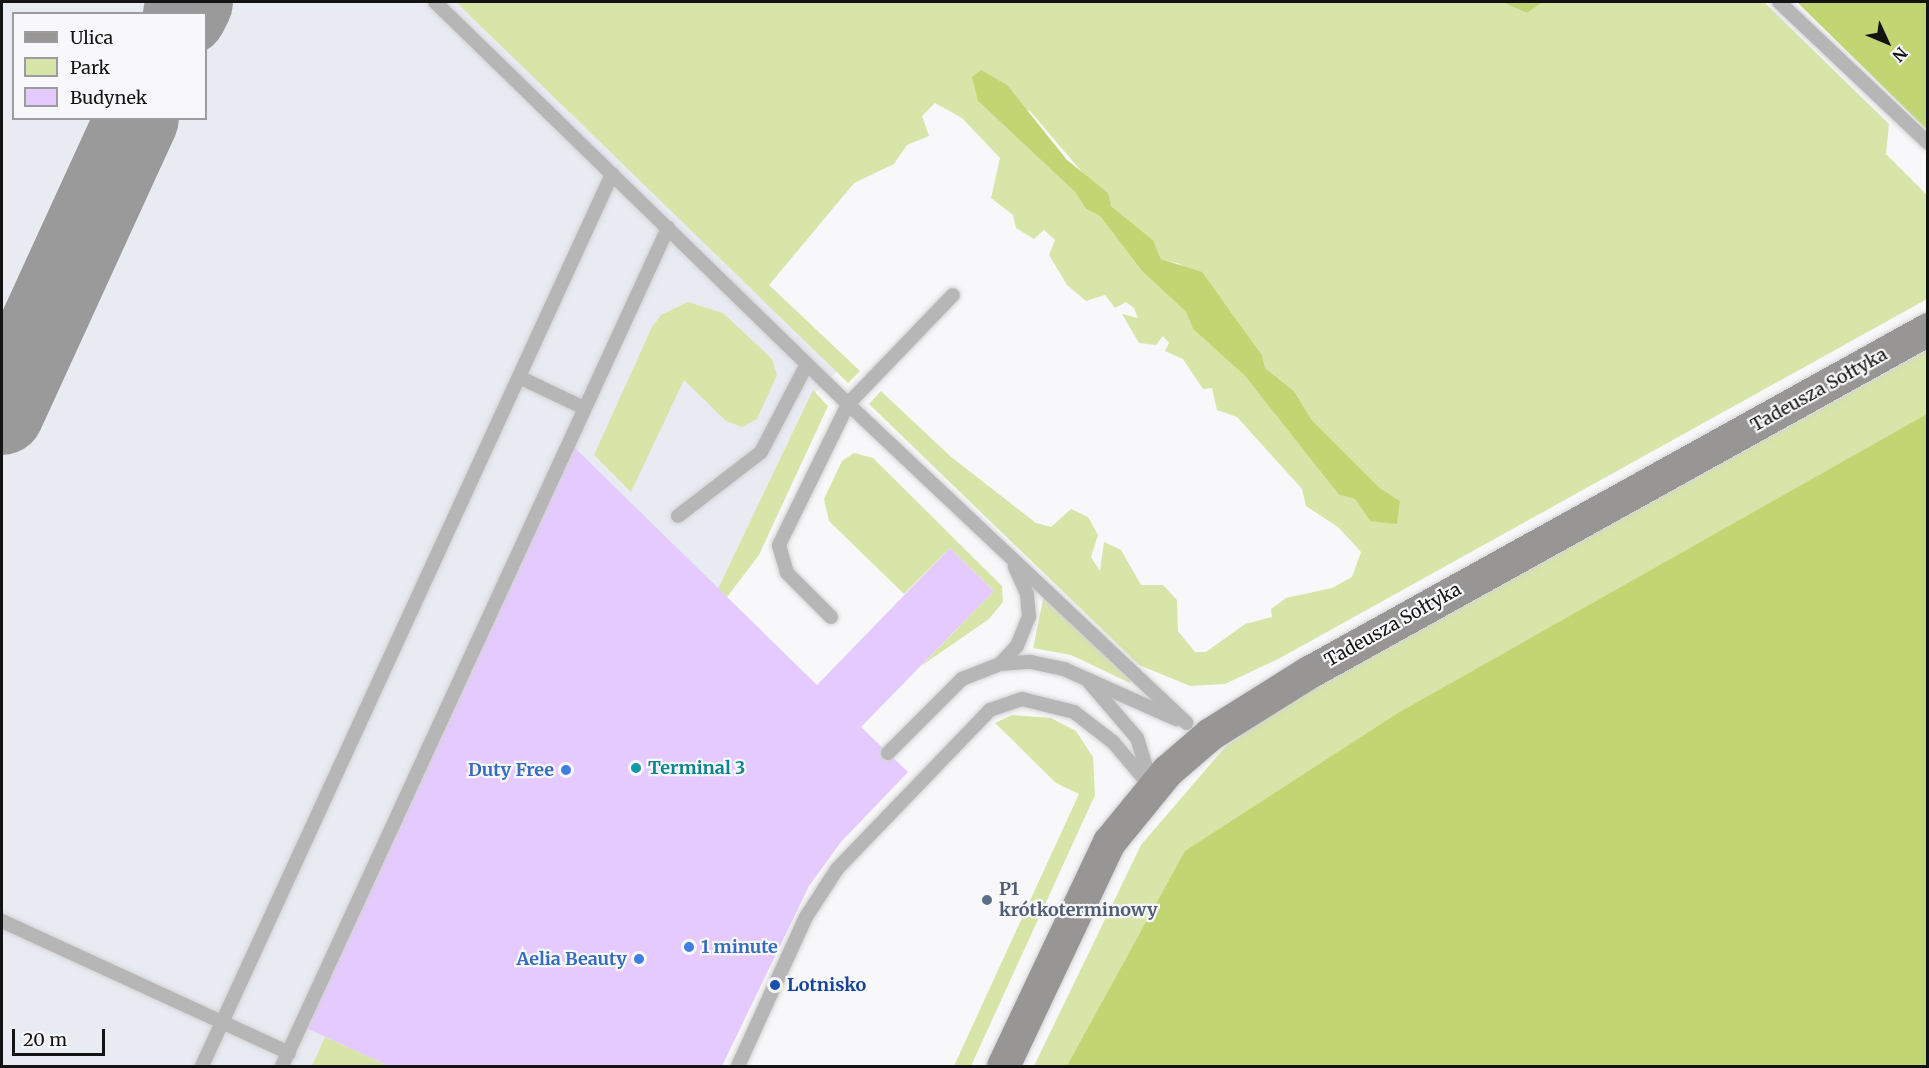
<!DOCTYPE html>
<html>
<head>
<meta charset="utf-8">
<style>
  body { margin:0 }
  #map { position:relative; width:1929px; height:1068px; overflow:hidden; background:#f8f8fa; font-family:Merriweather,serif }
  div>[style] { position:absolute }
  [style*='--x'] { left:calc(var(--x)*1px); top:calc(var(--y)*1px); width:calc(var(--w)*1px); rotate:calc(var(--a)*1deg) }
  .built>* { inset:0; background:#e9ebf3 }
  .green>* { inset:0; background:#d7e5a8 }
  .forest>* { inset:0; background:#c1d672 }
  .taxiway>* { height:84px; margin:-42px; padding:0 42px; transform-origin:42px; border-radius:42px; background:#9a9a9b }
  .building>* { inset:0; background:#e5caff }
  .roads { filter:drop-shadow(0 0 2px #d3d3d5) drop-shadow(0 0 2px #d3d3d5) }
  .lane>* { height:14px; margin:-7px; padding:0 7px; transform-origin:7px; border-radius:7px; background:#b7b6b6 }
  .secondary>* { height:33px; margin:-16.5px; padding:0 16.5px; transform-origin:16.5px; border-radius:16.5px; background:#979695 }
  .dots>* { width:16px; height:16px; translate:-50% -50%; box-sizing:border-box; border:3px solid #f8f8fa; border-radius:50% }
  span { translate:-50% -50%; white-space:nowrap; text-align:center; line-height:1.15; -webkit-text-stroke:4.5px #f8f8fa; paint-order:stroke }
  .street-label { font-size:18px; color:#131313 }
  .culture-label { font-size:18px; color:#0d838f; font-weight:700 }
  .left { translate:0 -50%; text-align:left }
  .shop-label { font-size:18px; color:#366cbe; font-weight:700 }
  .right { translate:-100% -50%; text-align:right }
  .service-label { font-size:18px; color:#4e5e75; font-weight:700 }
  .transit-label { font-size:18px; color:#164399; font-weight:700 }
  .frame { position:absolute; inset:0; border:3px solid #131313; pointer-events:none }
  .legend { position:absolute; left:12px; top:12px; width:195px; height:108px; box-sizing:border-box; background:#f8f8fa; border:2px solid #9c9c9e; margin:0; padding:8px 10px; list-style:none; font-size:18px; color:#131313 }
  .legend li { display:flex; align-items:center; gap:12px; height:30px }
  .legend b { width:30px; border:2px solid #9c9c9e }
  .north { position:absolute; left:1857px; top:12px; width:60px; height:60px; -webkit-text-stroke:4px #f8f8fa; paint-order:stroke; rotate:134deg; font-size:16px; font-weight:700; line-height:24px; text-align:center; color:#131313 }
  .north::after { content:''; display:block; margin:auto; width:21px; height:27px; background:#131313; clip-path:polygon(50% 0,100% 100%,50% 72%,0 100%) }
  .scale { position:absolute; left:12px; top:1029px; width:93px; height:27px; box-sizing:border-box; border:3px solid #131313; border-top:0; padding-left:8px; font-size:18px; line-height:21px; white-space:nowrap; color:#131313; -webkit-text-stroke:4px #f8f8fa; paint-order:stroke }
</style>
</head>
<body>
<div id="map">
  <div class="built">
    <div style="clip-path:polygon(evenodd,2px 2px,671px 2px,854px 183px,769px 285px,848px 360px,815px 393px,723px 594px,651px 1066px,2px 1066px,2px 2px,14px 14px,206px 14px,206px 118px,14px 118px,14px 14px)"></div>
  </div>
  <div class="green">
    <div style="clip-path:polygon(evenodd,456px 2px,1502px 2px,1527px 13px,1543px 2px,1764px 2px,1889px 124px,1886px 154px,1927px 195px,1927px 299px,1280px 658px,1225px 684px,1190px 686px,1139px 665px,869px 404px,881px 391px,950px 456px,1036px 523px,1051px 527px,1071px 509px,1088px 517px,1098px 535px,1091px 557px,1100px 571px,1104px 542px,1121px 550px,1141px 585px,1163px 585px,1177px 600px,1178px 631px,1195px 652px,1206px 652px,1245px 624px,1272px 617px,1271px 609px,1286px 598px,1332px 588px,1352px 577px,1361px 552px,1338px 527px,1306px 506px,1302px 489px,1237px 417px,1217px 410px,1212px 388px,1203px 389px,1183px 359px,1165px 351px,1169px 343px,1163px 336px,1156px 345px,1139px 343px,1122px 314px,1138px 318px,1134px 308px,1126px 302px,1115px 308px,1105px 295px,1086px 301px,1067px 285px,1049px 255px,1055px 240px,1044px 230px,1034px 239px,1016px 228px,1013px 215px,991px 198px,1000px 158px,962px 118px,935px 103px,922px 116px,929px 136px,907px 145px,894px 164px,854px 183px,769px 285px,860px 371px,848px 383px,456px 2px,978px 101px,1030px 111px,1111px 206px,1153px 240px,1161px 259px,1180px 264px,1220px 297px,1262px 355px,1265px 368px,1294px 391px,1311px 419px,1380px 488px,1400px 501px,1370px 521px,1355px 499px,1339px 495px,1245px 376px,1193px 329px,1186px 312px,1142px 271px,1100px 216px,1086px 209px,1075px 192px,978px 101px)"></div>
    <div style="clip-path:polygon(688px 302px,723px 313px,772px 359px,777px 375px,757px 419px,742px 427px,726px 421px,684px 380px,631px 492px,594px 455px,652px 327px,661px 315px)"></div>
    <div style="clip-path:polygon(1927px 350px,1927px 1066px,1034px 1066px,1141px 845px,1226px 746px,1300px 696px)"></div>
    <div style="clip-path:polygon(813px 390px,828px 406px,759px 555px,727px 597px,718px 589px)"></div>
    <div style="clip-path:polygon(854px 453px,873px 458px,1002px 586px,1003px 602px,989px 619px,921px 666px,994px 591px,950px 548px,904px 594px,829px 521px,824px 499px,842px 461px)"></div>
    <div style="clip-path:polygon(1044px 595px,1131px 678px,1130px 683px,1071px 655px,1033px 648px)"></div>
    <div style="clip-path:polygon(1012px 715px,1051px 718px,1076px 731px,1093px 757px,1095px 795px,971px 1066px,954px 1066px,1079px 794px,1056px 783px,995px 723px)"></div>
    <div style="clip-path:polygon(325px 1037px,389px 1066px,312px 1066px)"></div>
  </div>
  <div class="forest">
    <div style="clip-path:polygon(1502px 2px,1543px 2px,1527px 13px)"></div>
    <div style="clip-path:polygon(1797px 2px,1927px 2px,1927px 130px)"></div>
    <div style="clip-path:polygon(981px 70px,1007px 85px,1067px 160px,1108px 193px,1111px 206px,1153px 240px,1161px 259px,1202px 272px,1262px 355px,1265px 368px,1294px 391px,1311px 419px,1380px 488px,1400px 501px,1397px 524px,1370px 521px,1355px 499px,1339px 495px,1245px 376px,1193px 329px,1186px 312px,1142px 271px,1100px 216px,1086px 209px,1075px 192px,978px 101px,972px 77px)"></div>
    <div style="clip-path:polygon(1927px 414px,1927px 1066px,1067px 1066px,1185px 851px,1398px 713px)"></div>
  </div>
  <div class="taxiway">
    <div style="--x:185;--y:14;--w:13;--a:-63"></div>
    <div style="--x:2;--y:413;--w:324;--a:-65.4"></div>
  </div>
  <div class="building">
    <div style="clip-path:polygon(574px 447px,817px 685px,950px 548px,994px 591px,861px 727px,908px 772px,841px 842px,809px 886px,722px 1066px,389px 1066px,306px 1028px)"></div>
  </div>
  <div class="roads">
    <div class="lane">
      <div style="--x:435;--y:2;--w:576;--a:44.23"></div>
      <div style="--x:848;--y:404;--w:465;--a:43.3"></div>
      <div style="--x:1779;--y:2;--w:205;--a:43.4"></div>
      <div style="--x:519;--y:377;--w:72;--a:25.5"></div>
      <div style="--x:678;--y:516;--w:105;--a:-37.6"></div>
      <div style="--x:761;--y:452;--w:99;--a:-62.4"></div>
      <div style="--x:831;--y:617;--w:62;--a:-135"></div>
      <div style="--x:787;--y:573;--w:29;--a:-106"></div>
      <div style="--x:779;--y:545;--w:157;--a:-63.9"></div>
      <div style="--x:848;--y:404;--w:151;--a:-46.1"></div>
      <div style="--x:1000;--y:664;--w:25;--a:-47"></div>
      <div style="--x:1017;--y:646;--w:31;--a:-68"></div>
      <div style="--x:1029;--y:617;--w:23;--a:-95"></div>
      <div style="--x:1027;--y:594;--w:30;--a:-114"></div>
      <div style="--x:1089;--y:682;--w:74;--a:49.4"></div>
      <div style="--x:1137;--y:738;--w:47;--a:72.7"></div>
      <div style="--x:888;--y:753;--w:105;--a:-45"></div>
      <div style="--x:962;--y:679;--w:41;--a:-21.5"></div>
      <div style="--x:1000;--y:664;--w:31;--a:-4"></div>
      <div style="--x:1031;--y:662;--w:34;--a:12"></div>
      <div style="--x:1064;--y:669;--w:123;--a:24.1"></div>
      <div style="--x:2;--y:921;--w:316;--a:24.7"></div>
      <div style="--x:202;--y:1066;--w:982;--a:-65.31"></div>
      <div style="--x:282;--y:1066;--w:923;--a:-65.27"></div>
      <div style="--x:738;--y:1066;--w:164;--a:-65.5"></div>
      <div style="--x:806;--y:917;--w:57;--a:-57.1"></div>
      <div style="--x:837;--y:869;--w:221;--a:-46.1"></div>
      <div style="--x:990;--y:710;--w:34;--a:-19"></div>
      <div style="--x:1022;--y:699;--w:54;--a:14"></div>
      <div style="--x:1074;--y:712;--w:49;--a:37.6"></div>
      <div style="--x:1113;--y:742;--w:60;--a:49.7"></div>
    </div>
    <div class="secondary">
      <div style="--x:1003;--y:1066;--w:248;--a:-64.7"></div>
      <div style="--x:1109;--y:842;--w:92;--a:-50.8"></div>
      <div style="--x:1167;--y:771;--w:57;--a:-40.7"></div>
      <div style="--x:1210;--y:734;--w:117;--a:-32.1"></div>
      <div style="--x:1309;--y:672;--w:708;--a:-28.99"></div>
    </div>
  </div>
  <div class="dots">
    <div style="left:636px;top:768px;background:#0f9aa8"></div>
    <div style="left:566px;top:770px;background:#3f7fe0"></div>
    <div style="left:987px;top:900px;background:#5c6f8a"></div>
    <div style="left:689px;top:947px;background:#3f7fe0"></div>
    <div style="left:639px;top:959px;background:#3f7fe0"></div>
    <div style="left:775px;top:985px;background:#1a4fb4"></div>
  </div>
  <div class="street-label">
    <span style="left:1819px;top:390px;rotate:-29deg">Tadeusza Sołtyka</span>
    <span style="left:1393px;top:625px;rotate:-29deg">Tadeusza Sołtyka</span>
  </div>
  <div class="culture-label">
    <span class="left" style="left:648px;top:768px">Terminal 3</span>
  </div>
  <div class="shop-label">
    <span class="right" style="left:554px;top:770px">Duty Free</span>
    <span class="left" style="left:701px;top:947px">1 minute</span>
    <span class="right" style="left:627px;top:959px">Aelia Beauty</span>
  </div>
  <div class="service-label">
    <span class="left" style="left:999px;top:900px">P1<br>krótkoterminowy</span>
  </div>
  <div class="transit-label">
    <span class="left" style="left:787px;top:985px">Lotnisko</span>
  </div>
  <div class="frame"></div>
  <ul class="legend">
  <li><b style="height:8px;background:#979695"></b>Ulica</li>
  <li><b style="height:16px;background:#d7e5a8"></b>Park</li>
  <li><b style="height:16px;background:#e5caff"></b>Budynek</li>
  </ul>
  <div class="north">N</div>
  <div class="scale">20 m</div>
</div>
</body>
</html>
